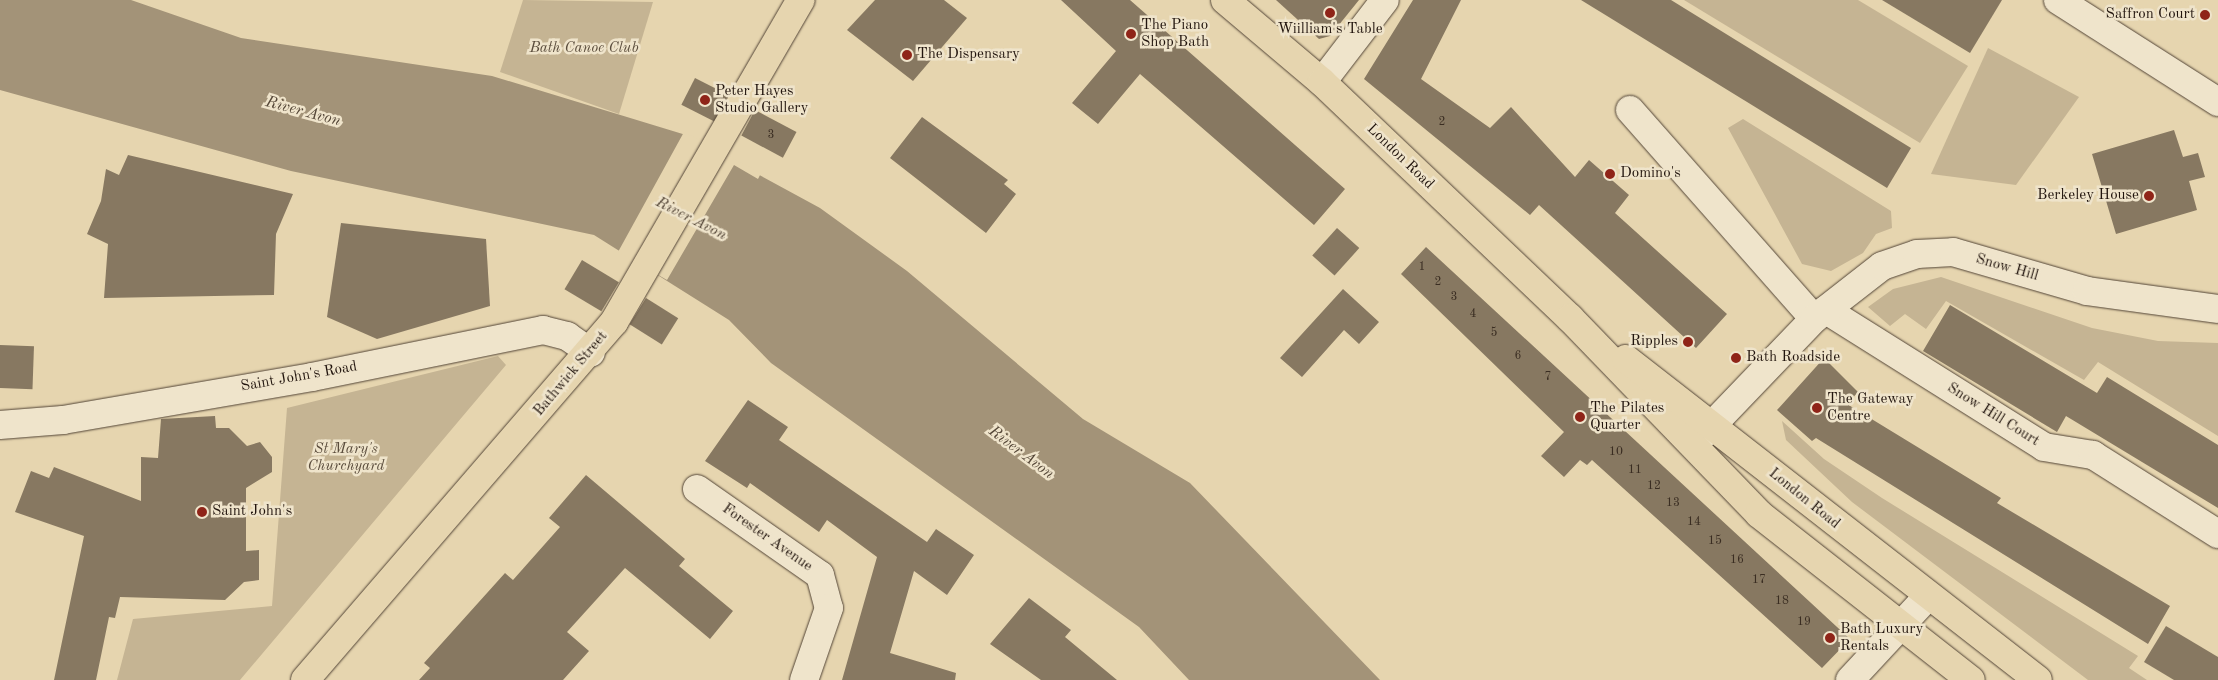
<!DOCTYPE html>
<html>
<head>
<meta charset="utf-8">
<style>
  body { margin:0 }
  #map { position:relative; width:2218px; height:680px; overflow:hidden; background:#e6d5af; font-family:"Old Standard TT",serif }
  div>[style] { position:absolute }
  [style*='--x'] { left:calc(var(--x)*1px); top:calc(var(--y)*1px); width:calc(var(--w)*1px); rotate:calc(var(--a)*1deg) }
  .green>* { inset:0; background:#c5b493 }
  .water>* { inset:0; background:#a39378 }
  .pier>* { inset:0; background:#e6d5af }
  .building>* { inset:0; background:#877861; transform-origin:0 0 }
  .roads { filter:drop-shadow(0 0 1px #524436) drop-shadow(0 0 1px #524436) }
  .minor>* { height:28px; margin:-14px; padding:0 14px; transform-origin:14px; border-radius:14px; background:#efe4cb }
  .trunk>* { height:28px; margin:-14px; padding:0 14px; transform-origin:14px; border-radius:14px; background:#e6d5af }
  .dots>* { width:14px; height:14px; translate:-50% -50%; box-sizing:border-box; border:2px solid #efe4cb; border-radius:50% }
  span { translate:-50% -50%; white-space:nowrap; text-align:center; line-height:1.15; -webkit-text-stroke:5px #efe4cb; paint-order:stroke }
  .number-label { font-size:12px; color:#3a2d22 }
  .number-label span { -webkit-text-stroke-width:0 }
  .poi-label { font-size:15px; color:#21140d }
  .right { translate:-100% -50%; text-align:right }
  .left { translate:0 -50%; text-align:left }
  .park-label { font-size:15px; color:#5a4c3c; font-style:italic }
  .street-label { font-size:15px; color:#21140d }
  .water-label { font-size:16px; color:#554738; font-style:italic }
</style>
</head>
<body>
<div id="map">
  <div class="green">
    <div style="clip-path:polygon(523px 0,653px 2px,619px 114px,500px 72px)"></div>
    <div style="clip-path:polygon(1684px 0,1858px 0,1968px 66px,1920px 143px)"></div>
    <div style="clip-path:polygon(1988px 48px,2079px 97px,2016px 185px,1931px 174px)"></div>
    <div style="clip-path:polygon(1743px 119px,1891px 211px,1892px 228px,1876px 234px,1863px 253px,1831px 271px,1802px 264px,1728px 128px)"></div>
    <div style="clip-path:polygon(1941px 277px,2092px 328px,2158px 341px,2218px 343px,2218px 436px,2098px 362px,2084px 380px,1946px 301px,1926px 329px,1905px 314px,1890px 326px,1868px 307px,1893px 289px)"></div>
    <div style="clip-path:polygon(498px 356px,506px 365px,240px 680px,117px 680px,133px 619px,272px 606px,287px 408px)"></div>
    <div style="clip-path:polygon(1782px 421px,1824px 459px,1882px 498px,2138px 656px,2129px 668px,2147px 680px,2088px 680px,1852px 502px,1786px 440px)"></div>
  </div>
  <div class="water">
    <div style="clip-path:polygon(0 0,131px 0,241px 38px,492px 76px,686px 135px,820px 208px,907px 271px,1083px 419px,1190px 483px,1380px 680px,1189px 680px,1139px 627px,771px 363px,729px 320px,594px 235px,291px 171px,0 90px)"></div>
  </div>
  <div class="pier">
    <div style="clip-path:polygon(684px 132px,761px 173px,758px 179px,734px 165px,667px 280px,618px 252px)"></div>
  </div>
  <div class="building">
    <div style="clip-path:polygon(875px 0,944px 0,967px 18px,913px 81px,847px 30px)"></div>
    <div style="clip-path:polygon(1061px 0,1130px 0,1345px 189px,1314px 225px,1140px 74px,1098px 124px,1072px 103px,1116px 51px)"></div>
    <div style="clip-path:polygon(1276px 0,1359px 0,1330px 36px,1319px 39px)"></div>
    <div style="clip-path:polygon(1413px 0,1461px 0,1421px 79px,1490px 128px,1511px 107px,1575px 177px,1589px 160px,1629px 195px,1615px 213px,1727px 314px,1696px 348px,1539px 205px,1530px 215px,1364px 79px)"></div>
    <div style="clip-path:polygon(1581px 0,1671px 0,1911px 148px,1887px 188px)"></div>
    <div style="clip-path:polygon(1882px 0,2002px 0,1970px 53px)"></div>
    <div style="left:695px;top:78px;width:37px;height:30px;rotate:27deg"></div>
    <div style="left:755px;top:110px;width:47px;height:29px;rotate:28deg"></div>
    <div style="clip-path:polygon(922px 117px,1008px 180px,1004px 184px,1016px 194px,986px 233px,890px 158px)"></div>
    <div style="clip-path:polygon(2174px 130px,2183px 157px,2198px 153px,2205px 177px,2189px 181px,2197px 210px,2116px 234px,2092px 154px)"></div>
    <div style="clip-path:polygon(128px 155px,293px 194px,276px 234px,274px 295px,104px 298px,108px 244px,87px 234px,101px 201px,106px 169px,119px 175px)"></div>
    <div style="clip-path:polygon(341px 223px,486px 239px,490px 306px,377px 339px,327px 317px)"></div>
    <div style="left:1337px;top:228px;width:30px;height:37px;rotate:42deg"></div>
    <div style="clip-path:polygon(1426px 247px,1850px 639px,1822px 668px,1592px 460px,1587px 465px,1580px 460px,1564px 477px,1541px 456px,1564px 432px,1401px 274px)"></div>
    <div style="left:582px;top:260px;width:43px;height:34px;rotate:31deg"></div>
    <div style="clip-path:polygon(1343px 289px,1379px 322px,1359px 344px,1344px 330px,1302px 377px,1280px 358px)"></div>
    <div style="left:646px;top:298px;width:38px;height:31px;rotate:32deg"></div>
    <div style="clip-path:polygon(1950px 305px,2097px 393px,2107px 377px,2218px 445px,2218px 508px,2066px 416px,2057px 432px,1923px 351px)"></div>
    <div style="left:0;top:345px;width:34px;height:43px;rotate:2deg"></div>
    <div style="clip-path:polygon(1824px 358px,1858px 392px,1847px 404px,2001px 498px,1997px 503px,2170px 606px,2148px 644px,1816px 438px,1812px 441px,1777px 410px)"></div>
    <div style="clip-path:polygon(748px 400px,788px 427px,779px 440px,927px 542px,936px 529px,974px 555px,947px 595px,914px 571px,890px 653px,956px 673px,955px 680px,842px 680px,877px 557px,827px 520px,819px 532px,750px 483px,747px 488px,705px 461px)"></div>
    <div style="clip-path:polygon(215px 416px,216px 428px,229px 428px,247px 446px,260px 442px,272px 457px,272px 472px,246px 488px,246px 551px,259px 550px,259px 580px,244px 582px,225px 600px,120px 597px,115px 618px,109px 617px,96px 680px,54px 680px,84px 536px,15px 512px,31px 471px,49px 478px,54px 467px,141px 501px,141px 457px,158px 458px,161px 419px)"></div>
    <div style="clip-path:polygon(586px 475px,685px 559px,679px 566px,733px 611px,710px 639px,625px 568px,567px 632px,589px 651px,563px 680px,419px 680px,430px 668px,424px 663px,505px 573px,513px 580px,560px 527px,549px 518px)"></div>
    <div style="clip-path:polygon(1029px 598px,1071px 630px,1065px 637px,1117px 680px,1041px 680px,990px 644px)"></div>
    <div style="clip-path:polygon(2166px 626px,2218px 657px,2218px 680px,2174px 680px,2144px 662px)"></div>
  </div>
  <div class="roads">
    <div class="minor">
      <div style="--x:2058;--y:0;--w:190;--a:32.5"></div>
      <div style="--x:1322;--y:82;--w:103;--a:-52.5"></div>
      <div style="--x:1630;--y:110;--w:278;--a:48.6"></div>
      <div style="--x:1826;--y:310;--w:257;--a:32.1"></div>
      <div style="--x:2044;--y:447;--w:50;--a:9.3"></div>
      <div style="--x:2093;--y:455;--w:148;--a:32.3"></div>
      <div style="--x:0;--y:425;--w:63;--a:-4.5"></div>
      <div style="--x:63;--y:420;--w:253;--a:-9.8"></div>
      <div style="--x:312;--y:377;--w:236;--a:-11.5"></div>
      <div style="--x:543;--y:330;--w:25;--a:14"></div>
      <div style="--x:567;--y:336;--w:29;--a:35"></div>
      <div style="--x:1695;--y:443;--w:172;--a:-46.2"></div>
      <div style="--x:1814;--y:319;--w:86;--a:-37.9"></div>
      <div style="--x:1882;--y:266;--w:37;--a:-19"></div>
      <div style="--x:1917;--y:254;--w:36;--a:-3"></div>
      <div style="--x:1953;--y:252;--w:140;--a:16.2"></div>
      <div style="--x:2087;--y:291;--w:132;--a:7.8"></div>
      <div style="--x:697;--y:489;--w:150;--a:35"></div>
      <div style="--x:820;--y:575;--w:34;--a:75"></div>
      <div style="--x:829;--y:608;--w:76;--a:109.1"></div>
      <div style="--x:1850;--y:680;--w:115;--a:-47.1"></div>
    </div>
    <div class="trunk">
      <div style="--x:1225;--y:0;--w:127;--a:40.2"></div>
      <div style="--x:1322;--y:82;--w:342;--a:43.6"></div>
      <div style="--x:1570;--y:318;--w:272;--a:46"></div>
      <div style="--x:1759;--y:514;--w:269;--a:38.1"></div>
      <div style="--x:1626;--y:359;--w:522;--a:37.92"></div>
      <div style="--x:305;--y:680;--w:473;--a:-49.2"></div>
      <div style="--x:614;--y:322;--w:372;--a:-59.9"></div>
    </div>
  </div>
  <div class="dots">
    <div style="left:1330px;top:13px;background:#8f2418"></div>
    <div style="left:2205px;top:15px;background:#8f2418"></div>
    <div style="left:1131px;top:34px;background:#8f2418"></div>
    <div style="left:907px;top:55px;background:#8f2418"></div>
    <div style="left:705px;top:100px;background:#8f2418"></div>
    <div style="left:1610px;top:174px;background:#8f2418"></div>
    <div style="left:2149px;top:196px;background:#8f2418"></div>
    <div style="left:1688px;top:342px;background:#8f2418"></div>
    <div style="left:1736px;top:358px;background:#8f2418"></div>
    <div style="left:1817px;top:408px;background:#8f2418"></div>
    <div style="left:1580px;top:417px;background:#8f2418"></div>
    <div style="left:202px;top:512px;background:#8f2418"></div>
    <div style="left:1830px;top:638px;background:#8f2418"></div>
  </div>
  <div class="number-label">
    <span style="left:1442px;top:123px">2</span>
    <span style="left:771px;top:136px">3</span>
    <span style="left:1422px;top:268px">1</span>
    <span style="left:1438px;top:283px">2</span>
    <span style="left:1454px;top:298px">3</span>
    <span style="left:1473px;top:315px">4</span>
    <span style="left:1494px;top:334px">5</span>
    <span style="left:1518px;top:357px">6</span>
    <span style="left:1548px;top:378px">7</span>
    <span style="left:1616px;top:453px">10</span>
    <span style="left:1635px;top:471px">11</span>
    <span style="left:1654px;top:487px">12</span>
    <span style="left:1673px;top:504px">13</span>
    <span style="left:1694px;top:523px">14</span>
    <span style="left:1715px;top:542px">15</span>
    <span style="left:1737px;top:561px">16</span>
    <span style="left:1759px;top:581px">17</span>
    <span style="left:1782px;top:602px">18</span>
    <span style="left:1804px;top:623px">19</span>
  </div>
  <div class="poi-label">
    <span class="right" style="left:2195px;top:15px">Saffron Court</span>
    <span class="left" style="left:1141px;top:34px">The Piano<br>Shop Bath</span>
    <span style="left:1330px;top:30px">Wiilliam's Table</span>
    <span class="left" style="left:917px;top:55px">The Dispensary</span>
    <span class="left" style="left:715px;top:100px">Peter Hayes<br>Studio Gallery</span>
    <span class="left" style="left:1620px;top:174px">Domino's</span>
    <span class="right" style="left:2139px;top:196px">Berkeley House</span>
    <span class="right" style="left:1678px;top:342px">Ripples</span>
    <span class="left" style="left:1746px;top:358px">Bath Roadside</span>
    <span class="left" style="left:1827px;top:408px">The Gateway<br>Centre</span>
    <span class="left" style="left:1590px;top:417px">The Pilates<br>Quarter</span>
    <span class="left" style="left:212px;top:512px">Saint John's</span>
    <span class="left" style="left:1840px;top:638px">Bath Luxury<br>Rentals</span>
  </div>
  <div class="park-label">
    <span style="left:584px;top:49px">Bath Canoe Club</span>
    <span style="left:346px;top:458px">St Mary's<br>Churchyard</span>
  </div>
  <div class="street-label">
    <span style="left:1400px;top:157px;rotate:44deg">London Road</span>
    <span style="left:2007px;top:268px;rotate:16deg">Snow Hill</span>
    <span style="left:571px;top:374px;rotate:-50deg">Bathwick Street</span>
    <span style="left:299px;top:377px;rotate:-10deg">Saint John's Road</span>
    <span style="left:1993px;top:415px;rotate:32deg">Snow Hill Court</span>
    <span style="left:1804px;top:499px;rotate:39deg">London Road</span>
    <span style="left:767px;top:538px;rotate:35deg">Forester Avenue</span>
  </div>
  <div class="water-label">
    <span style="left:303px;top:112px;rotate:15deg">River Avon</span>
    <span style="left:691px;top:219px;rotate:27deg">River Avon</span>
    <span style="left:1021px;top:453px;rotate:37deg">River Avon</span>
  </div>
</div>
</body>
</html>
